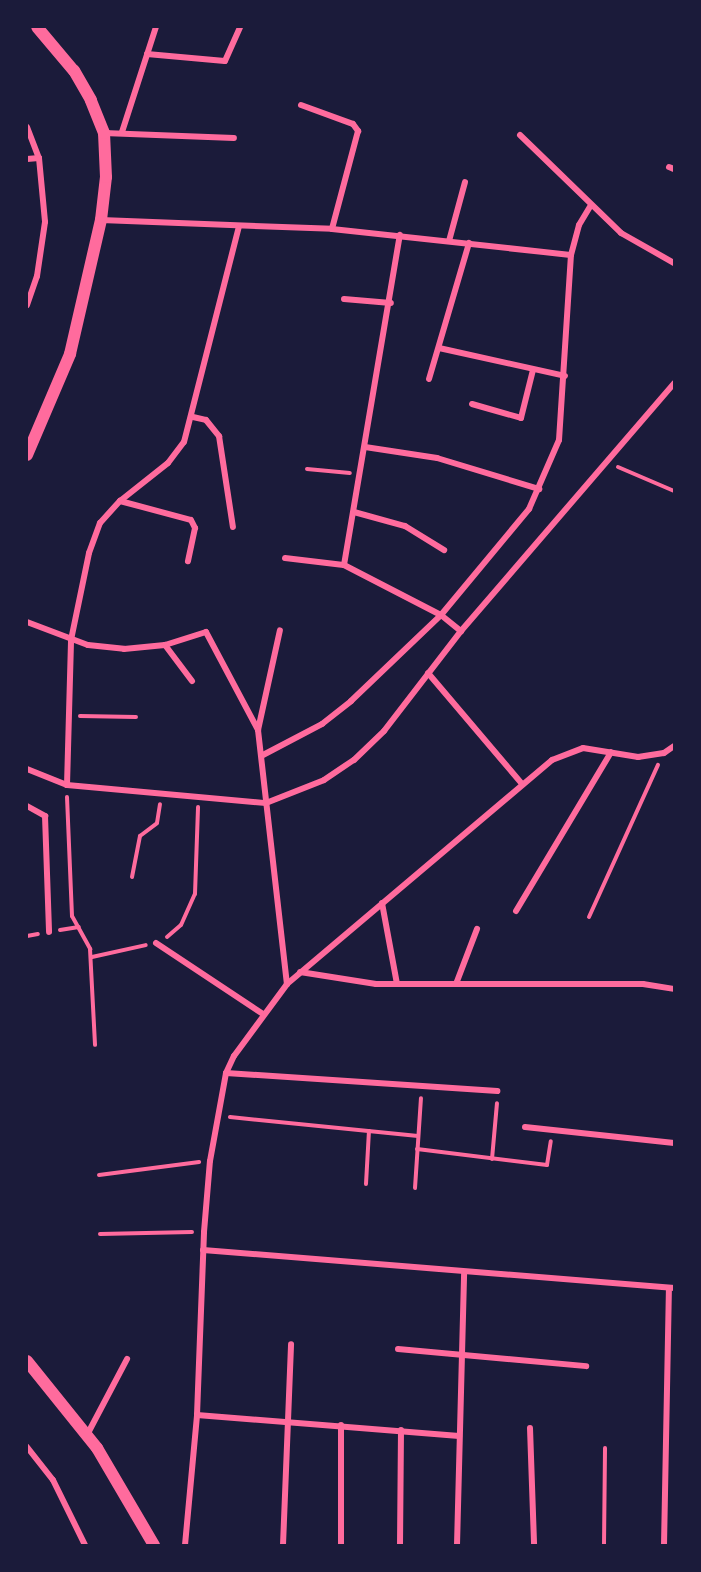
<!DOCTYPE html>
<html>
<head>
<meta charset="utf-8">
<style>
  body { margin:0 }
  #map { position:relative; width:701px; height:1572px; overflow:hidden; background:#1b1b3a; font-family:"Space Grotesk",sans-serif }
  div>[style] { position:absolute }
  [style*='--x'] { left:calc(var(--x)*1px); top:calc(var(--y)*1px); width:calc(var(--w)*1px); rotate:calc(var(--a)*1deg) }
  .path>* { height:4px; margin:-2px; padding:0 2px; transform-origin:2px; border-radius:2px; background:#ff6b9d }
  .minor>* { height:6px; margin:-3px; padding:0 3px; transform-origin:3px; border-radius:3px; background:#ff6b9d }
  .secondary>* { height:12px; margin:-6px; padding:0 6px; transform-origin:6px; border-radius:6px; background:#ff6b9d }
  span { translate:-50% -50%; white-space:nowrap; text-align:center; line-height:1.15; -webkit-text-stroke:4.5px #1b1b3a; paint-order:stroke }
  .frame { position:absolute; inset:0; border:28px solid #1b1b3a; pointer-events:none }
</style>
</head>
<body>
<div id="map">
  <div class="path">
    <div style="--x:618;--y:467;--w:61;--a:23.2"></div>
    <div style="--x:307;--y:469;--w:43;--a:5.3"></div>
    <div style="--x:80;--y:716;--w:56;--a:1"></div>
    <div style="--x:67;--y:797;--w:119;--a:87.6"></div>
    <div style="--x:72;--y:916;--w:38;--a:61"></div>
    <div style="--x:90;--y:949;--w:96;--a:87"></div>
    <div style="--x:132;--y:877;--w:42;--a:-79"></div>
    <div style="--x:140;--y:836;--w:21;--a:-37"></div>
    <div style="--x:157;--y:823;--w:19;--a:-81"></div>
    <div style="--x:589;--y:917;--w:167;--a:-65.6"></div>
    <div style="--x:60;--y:930;--w:19;--a:-9"></div>
    <div style="--x:27;--y:936;--w:11;--a:-10"></div>
    <div style="--x:167;--y:937;--w:18;--a:-41"></div>
    <div style="--x:181;--y:925;--w:34;--a:-66"></div>
    <div style="--x:195;--y:894;--w:87;--a:-88"></div>
    <div style="--x:92;--y:957;--w:55;--a:-12.5"></div>
    <div style="--x:230;--y:1117;--w:189;--a:5.8"></div>
    <div style="--x:417;--y:1149;--w:131;--a:7"></div>
    <div style="--x:547;--y:1165;--w:24;--a:-81"></div>
    <div style="--x:492;--y:1159;--w:56;--a:-84.9"></div>
    <div style="--x:99;--y:1175;--w:101;--a:-7.4"></div>
    <div style="--x:366;--y:1184;--w:53;--a:-86.8"></div>
    <div style="--x:415;--y:1188;--w:90;--a:-86.2"></div>
    <div style="--x:100;--y:1234;--w:92;--a:-1.2"></div>
    <div style="--x:604;--y:1545;--w:97;--a:-89.4"></div>
  </div>
  <div class="minor">
    <div style="--x:147;--y:54;--w:78;--a:5.1"></div>
    <div style="--x:225;--y:61;--w:37;--a:-66"></div>
    <div style="--x:301;--y:105;--w:55;--a:20.1"></div>
    <div style="--x:353;--y:124;--w:9;--a:54"></div>
    <div style="--x:358;--y:131;--w:101;--a:104.9"></div>
    <div style="--x:27;--y:127;--w:33;--a:69"></div>
    <div style="--x:39;--y:158;--w:64;--a:84.6"></div>
    <div style="--x:45;--y:222;--w:55;--a:98.4"></div>
    <div style="--x:37;--y:276;--w:31;--a:109"></div>
    <div style="--x:122;--y:132;--w:110;--a:-72.1"></div>
    <div style="--x:104;--y:133;--w:130;--a:2.2"></div>
    <div style="--x:520;--y:135;--w:141;--a:44.1"></div>
    <div style="--x:621;--y:233;--w:61;--a:29.5"></div>
    <div style="--x:27;--y:159;--w:12;--a:-5"></div>
    <div style="--x:669;--y:167;--w:5;--a:22"></div>
    <div style="--x:101;--y:220;--w:231;--a:2.2"></div>
    <div style="--x:332;--y:229;--w:240;--a:6.2"></div>
    <div style="--x:449;--y:241;--w:61;--a:-74.8"></div>
    <div style="--x:344;--y:299;--w:47;--a:4.9"></div>
    <div style="--x:439;--y:348;--w:129;--a:12.5"></div>
    <div style="--x:429;--y:379;--w:142;--a:-73.6"></div>
    <div style="--x:472;--y:404;--w:51;--a:15.9"></div>
    <div style="--x:521;--y:418;--w:49;--a:-76"></div>
    <div style="--x:193;--y:417;--w:13;--a:13"></div>
    <div style="--x:206;--y:420;--w:21;--a:51"></div>
    <div style="--x:219;--y:436;--w:92;--a:81.3"></div>
    <div style="--x:365;--y:447;--w:73;--a:8.7"></div>
    <div style="--x:437;--y:458;--w:107;--a:16.9"></div>
    <div style="--x:120;--y:501;--w:73;--a:15"></div>
    <div style="--x:191;--y:520;--w:9;--a:63"></div>
    <div style="--x:195;--y:528;--w:34;--a:102"></div>
    <div style="--x:354;--y:512;--w:53;--a:15.4"></div>
    <div style="--x:405;--y:526;--w:46;--a:31.6"></div>
    <div style="--x:285;--y:558;--w:59;--a:6.8"></div>
    <div style="--x:344;--y:565;--w:109;--a:27.3"></div>
    <div style="--x:441;--y:615;--w:26;--a:39"></div>
    <div style="--x:344;--y:565;--w:335;--a:-80.4"></div>
    <div style="--x:27;--y:622;--w:65;--a:20.7"></div>
    <div style="--x:88;--y:645;--w:36;--a:6"></div>
    <div style="--x:124;--y:649;--w:41;--a:-5.6"></div>
    <div style="--x:165;--y:645;--w:43;--a:-17.6"></div>
    <div style="--x:206;--y:632;--w:111;--a:62"></div>
    <div style="--x:258;--y:730;--w:256;--a:83.5"></div>
    <div style="--x:165;--y:645;--w:45;--a:53.1"></div>
    <div style="--x:428;--y:673;--w:145;--a:49.7"></div>
    <div style="--x:258;--y:730;--w:102;--a:-77.6"></div>
    <div style="--x:263;--y:755;--w:67;--a:-27.7"></div>
    <div style="--x:322;--y:724;--w:37;--a:-38"></div>
    <div style="--x:351;--y:701;--w:124;--a:-43.7"></div>
    <div style="--x:441;--y:615;--w:138;--a:-50.3"></div>
    <div style="--x:529;--y:509;--w:75;--a:-66.5"></div>
    <div style="--x:559;--y:440;--w:185;--a:-86.3"></div>
    <div style="--x:571;--y:255;--w:31;--a:-75"></div>
    <div style="--x:579;--y:225;--w:23;--a:-59"></div>
    <div style="--x:27;--y:769;--w:43;--a:21.8"></div>
    <div style="--x:67;--y:785;--w:200;--a:5.2"></div>
    <div style="--x:266;--y:803;--w:62;--a:-21.6"></div>
    <div style="--x:324;--y:780;--w:36;--a:-34"></div>
    <div style="--x:354;--y:760;--w:42;--a:-44"></div>
    <div style="--x:384;--y:731;--w:126;--a:-52.4"></div>
    <div style="--x:461;--y:631;--w:327;--a:-49.3"></div>
    <div style="--x:67;--y:785;--w:145;--a:-88.4"></div>
    <div style="--x:71;--y:640;--w:89;--a:-78.3"></div>
    <div style="--x:89;--y:553;--w:32;--a:-70"></div>
    <div style="--x:100;--y:523;--w:30;--a:-48"></div>
    <div style="--x:120;--y:501;--w:61;--a:-38.4"></div>
    <div style="--x:168;--y:463;--w:26;--a:-53"></div>
    <div style="--x:184;--y:442;--w:222;--a:-75.7"></div>
    <div style="--x:27;--y:806;--w:21;--a:29"></div>
    <div style="--x:45;--y:816;--w:116;--a:88"></div>
    <div style="--x:382;--y:903;--w:82;--a:79.5"></div>
    <div style="--x:516;--y:911;--w:185;--a:-59.1"></div>
    <div style="--x:156;--y:943;--w:128;--a:33.6"></div>
    <div style="--x:300;--y:972;--w:77;--a:9"></div>
    <div style="--x:376;--y:984;--w:267;--a:0"></div>
    <div style="--x:643;--y:984;--w:31;--a:9"></div>
    <div style="--x:456;--y:984;--w:59;--a:-69.1"></div>
    <div style="--x:226;--y:1073;--w:272;--a:3.8"></div>
    <div style="--x:525;--y:1127;--w:150;--a:6.1"></div>
    <div style="--x:203;--y:1250;--w:473;--a:4.6"></div>
    <div style="--x:398;--y:1349;--w:189;--a:5.2"></div>
    <div style="--x:197;--y:1415;--w:263;--a:4.6"></div>
    <div style="--x:530;--y:1428;--w:117;--a:88"></div>
    <div style="--x:87;--y:1435;--w:86;--a:-62.2"></div>
    <div style="--x:27;--y:1447;--w:42;--a:51.8"></div>
    <div style="--x:53;--y:1480;--w:72;--a:63.8"></div>
    <div style="--x:185;--y:1545;--w:131;--a:-84.7"></div>
    <div style="--x:197;--y:1415;--w:183;--a:-87.8"></div>
    <div style="--x:204;--y:1232;--w:71;--a:-85.2"></div>
    <div style="--x:210;--y:1161;--w:89;--a:-79.7"></div>
    <div style="--x:226;--y:1073;--w:19;--a:-65"></div>
    <div style="--x:234;--y:1056;--w:89;--a:-53.6"></div>
    <div style="--x:287;--y:984;--w:347;--a:-40.2"></div>
    <div style="--x:552;--y:760;--w:33;--a:-21"></div>
    <div style="--x:583;--y:748;--w:56;--a:9.3"></div>
    <div style="--x:638;--y:757;--w:26;--a:-9"></div>
    <div style="--x:664;--y:753;--w:12;--a:-35"></div>
    <div style="--x:283;--y:1545;--w:201;--a:-87.7"></div>
    <div style="--x:341;--y:1545;--w:120;--a:-90"></div>
    <div style="--x:400;--y:1545;--w:115;--a:-89.5"></div>
    <div style="--x:457;--y:1545;--w:273;--a:-88.5"></div>
    <div style="--x:664;--y:1545;--w:255;--a:-88.9"></div>
  </div>
  <div class="secondary">
    <div style="--x:27;--y:455;--w:110;--a:-66.9"></div>
    <div style="--x:70;--y:354;--w:138;--a:-77"></div>
    <div style="--x:101;--y:220;--w:43;--a:-83.4"></div>
    <div style="--x:106;--y:177;--w:44;--a:-92.6"></div>
    <div style="--x:104;--y:133;--w:35;--a:-112"></div>
    <div style="--x:91;--y:100;--w:34;--a:-120"></div>
    <div style="--x:74;--y:71;--w:57;--a:-130.1"></div>
    <div style="--x:27;--y:1361;--w:112;--a:51.2"></div>
    <div style="--x:97;--y:1448;--w:113;--a:59.6"></div>
  </div>
  <div class="frame"></div>
</div>
</body>
</html>
